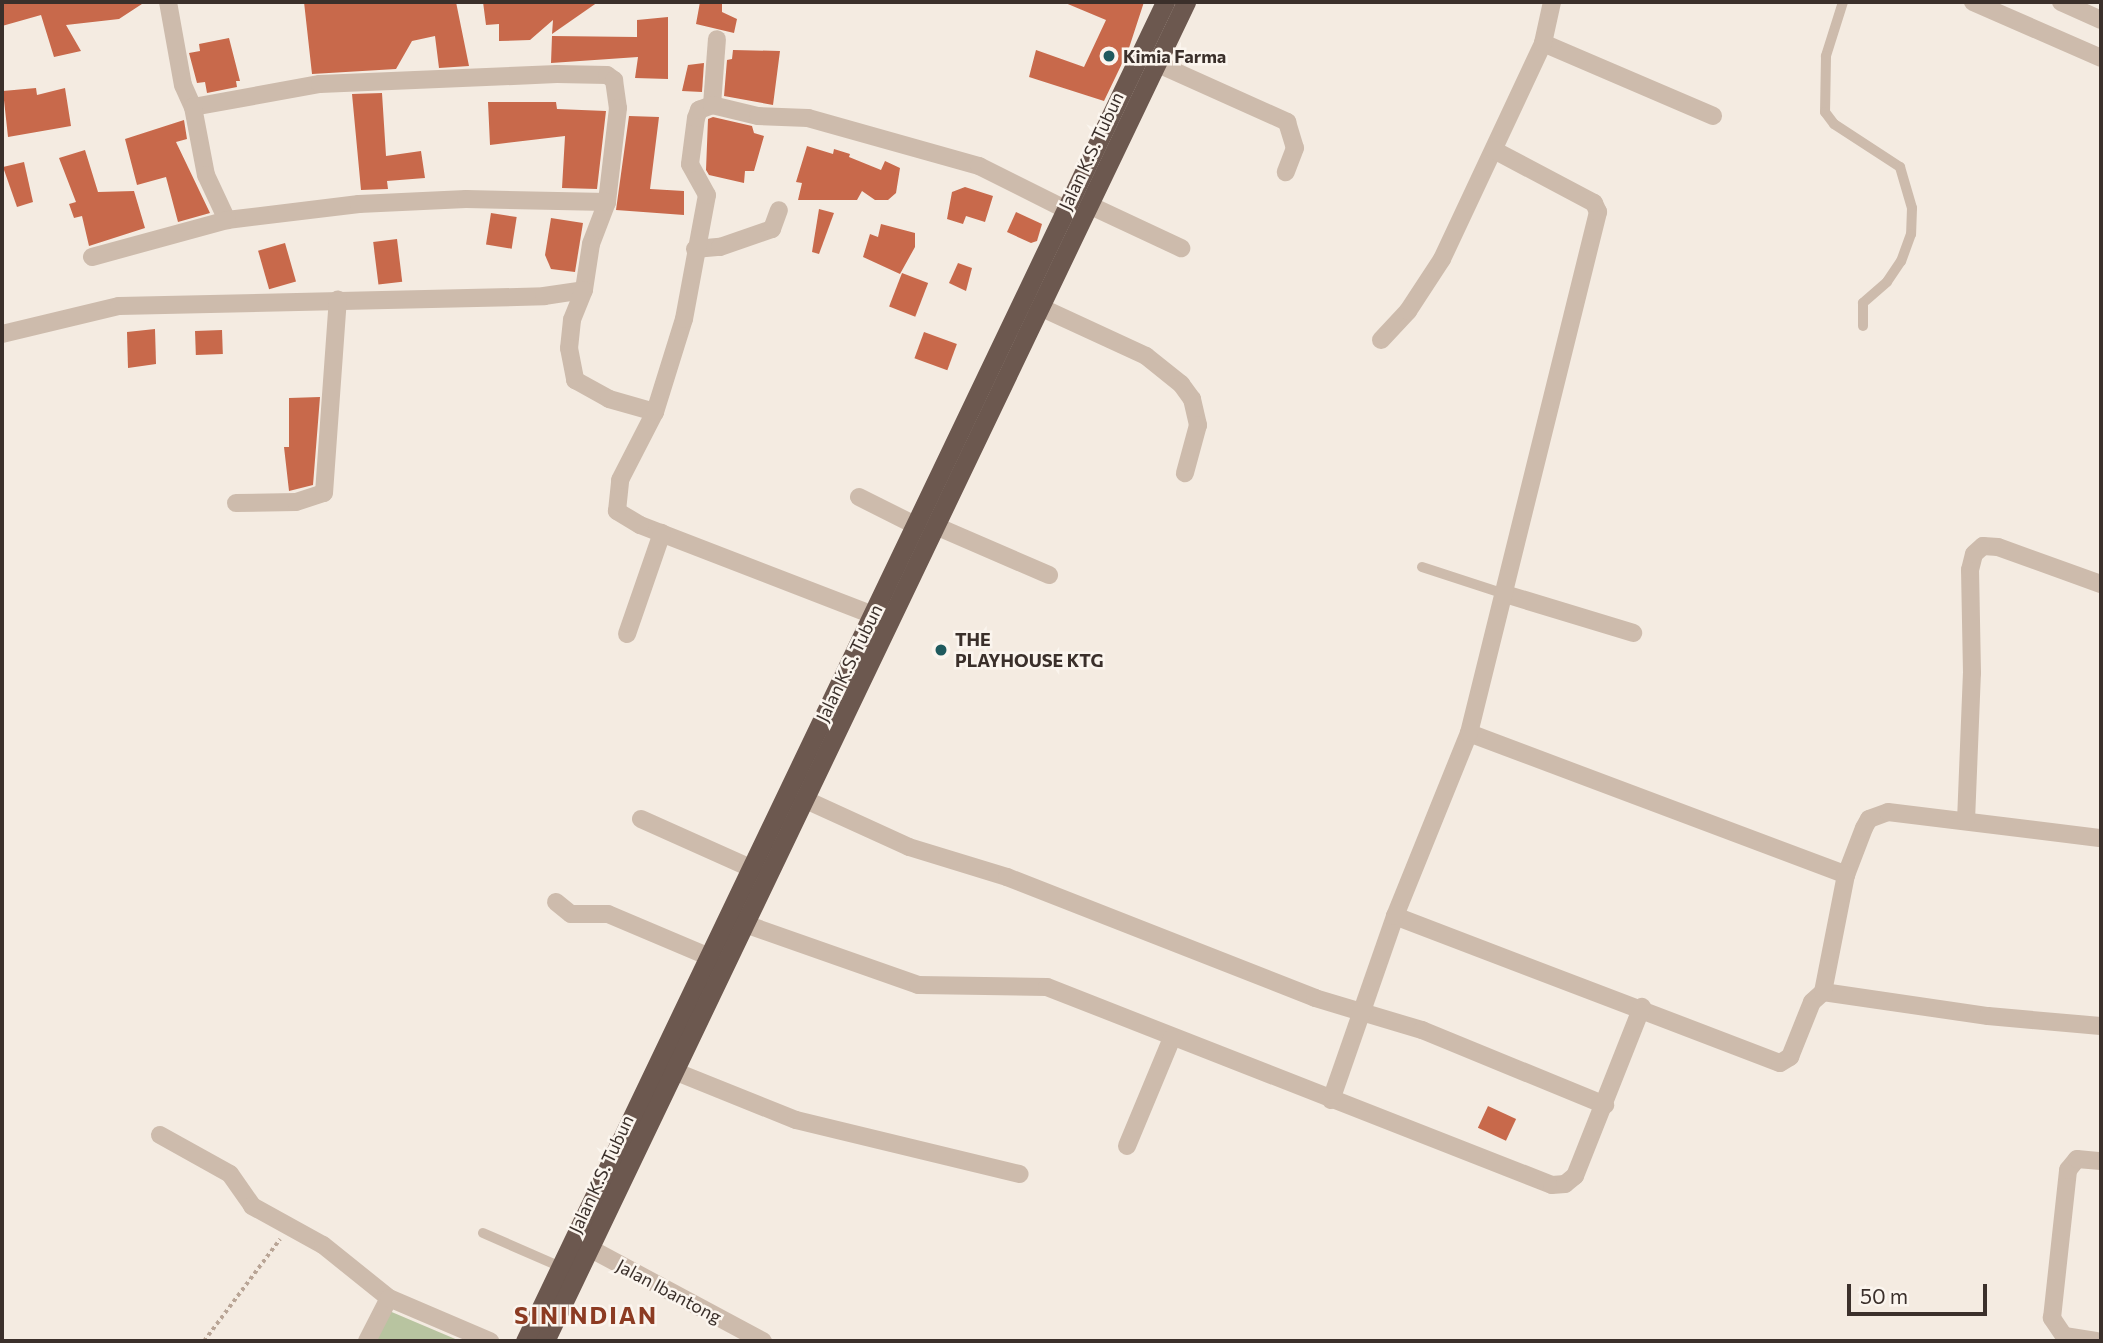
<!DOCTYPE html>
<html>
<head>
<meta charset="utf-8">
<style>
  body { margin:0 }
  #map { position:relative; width:2103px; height:1343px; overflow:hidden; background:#f4ebe1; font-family:Commissioner,sans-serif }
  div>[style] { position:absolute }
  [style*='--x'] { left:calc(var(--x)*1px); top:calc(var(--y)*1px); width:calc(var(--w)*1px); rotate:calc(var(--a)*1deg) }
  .green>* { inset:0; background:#b8c4a0 }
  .building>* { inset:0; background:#c8694b; transform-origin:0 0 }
  .path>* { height:3.5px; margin-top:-1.75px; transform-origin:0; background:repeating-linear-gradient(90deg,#b9a596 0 3.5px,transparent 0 7px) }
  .service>* { height:10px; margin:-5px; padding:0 5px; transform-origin:5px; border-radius:5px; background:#cdbbac }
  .minor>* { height:18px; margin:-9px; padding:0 9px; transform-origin:9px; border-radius:9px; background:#cdbbac }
  .tertiary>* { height:18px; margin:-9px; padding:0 9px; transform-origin:9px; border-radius:9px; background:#cdbbac }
  .trunk>* { height:19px; margin:-9.5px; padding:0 9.5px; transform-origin:9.5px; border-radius:9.5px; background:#6c584f }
  .dots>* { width:19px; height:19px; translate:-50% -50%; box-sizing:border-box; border:4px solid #fbf5ee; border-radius:50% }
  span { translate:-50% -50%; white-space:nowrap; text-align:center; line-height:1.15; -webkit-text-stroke:5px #fbf5ee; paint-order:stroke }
  .poi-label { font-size:18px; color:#3b302b; font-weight:700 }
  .left { translate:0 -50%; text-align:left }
  .street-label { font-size:18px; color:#3b302b }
  .district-label { font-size:24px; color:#8c3b22; font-weight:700; letter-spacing:2px }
  .frame { position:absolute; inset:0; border:4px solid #3b302b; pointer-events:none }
  .scale { position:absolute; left:1847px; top:1284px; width:140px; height:32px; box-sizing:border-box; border:4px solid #3b302b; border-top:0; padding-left:9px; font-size:21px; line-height:24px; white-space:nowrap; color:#3b302b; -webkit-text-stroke:5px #fbf5ee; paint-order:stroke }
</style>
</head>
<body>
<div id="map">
  <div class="green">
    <div style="clip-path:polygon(387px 1310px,460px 1341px,373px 1341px)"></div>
  </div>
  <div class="building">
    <div style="clip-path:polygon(2px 2px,145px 2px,119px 19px,66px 25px,81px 51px,54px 57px,41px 15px,2px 26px)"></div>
    <div style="clip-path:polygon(304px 2px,456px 2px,469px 66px,439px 68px,435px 36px,412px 41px,396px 69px,312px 74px)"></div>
    <div style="clip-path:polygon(483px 2px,598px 2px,552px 34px,553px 20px,530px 40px,499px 41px,499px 24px,486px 25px)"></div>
    <div style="clip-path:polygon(700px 2px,722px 2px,722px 12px,737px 19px,734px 33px,696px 24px)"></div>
    <div style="clip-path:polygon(1063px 2px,1144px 2px,1128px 51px,1104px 101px,1029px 77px,1036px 50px,1084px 67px,1106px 20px)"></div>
    <div style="clip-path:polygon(668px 17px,668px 79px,635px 78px,638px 57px,551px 63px,552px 36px,637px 37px,637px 20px)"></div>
    <div style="clip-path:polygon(229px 38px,240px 81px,236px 81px,237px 87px,207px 93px,205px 82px,197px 83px,189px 53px,200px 51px,199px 44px)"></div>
    <div style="clip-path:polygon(733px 50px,780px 51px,773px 105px,724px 96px,727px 60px,732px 59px)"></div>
    <div style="clip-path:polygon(704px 63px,702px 92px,682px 91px,688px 65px)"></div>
    <div style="clip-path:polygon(36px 88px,37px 95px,65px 88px,71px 126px,8px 137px,3px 91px)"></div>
    <div style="clip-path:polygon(382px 93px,386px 156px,421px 151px,425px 178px,387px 181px,388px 189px,361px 190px,352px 94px)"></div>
    <div style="clip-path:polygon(488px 102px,556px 102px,557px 109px,606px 111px,597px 189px,562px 188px,565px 136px,490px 145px)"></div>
    <div style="clip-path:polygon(629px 116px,659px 117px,650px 189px,684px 191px,684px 215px,616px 210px)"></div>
    <div style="clip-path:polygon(713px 117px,752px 126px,754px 133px,764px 136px,754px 171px,745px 171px,744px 183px,709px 175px,706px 170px,708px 119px)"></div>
    <div style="clip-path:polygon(184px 120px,187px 139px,176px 142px,210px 213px,178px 222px,166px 177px,137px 185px,125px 139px)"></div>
    <div style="clip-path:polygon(807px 146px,833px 154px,834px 149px,850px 154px,849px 157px,881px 170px,885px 161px,900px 168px,896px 193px,888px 200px,875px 200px,862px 191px,857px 200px,798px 200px,802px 183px,796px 182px)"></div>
    <div style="clip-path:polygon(85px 150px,98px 192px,134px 191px,145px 228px,89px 246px,82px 216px,74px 218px,69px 204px,76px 202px,59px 158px)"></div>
    <div style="clip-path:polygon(24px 162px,33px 202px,17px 207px,3px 167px)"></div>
    <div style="clip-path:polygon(965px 187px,993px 196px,985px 222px,966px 216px,963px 224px,947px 219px,952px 192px)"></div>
    <div style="clip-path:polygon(819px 209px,834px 213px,819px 254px,812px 252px)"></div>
    <div style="clip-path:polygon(1016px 212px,1042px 224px,1037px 241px,1031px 243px,1007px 232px)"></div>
    <div style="left:491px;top:213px;width:26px;height:32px;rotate:9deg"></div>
    <div style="clip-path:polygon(551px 218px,583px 223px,575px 272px,551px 269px,545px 255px)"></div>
    <div style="clip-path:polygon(881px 224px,915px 233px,915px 247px,900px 274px,863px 257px,870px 234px,878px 237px)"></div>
    <div style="left:397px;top:239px;width:43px;height:24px;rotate:83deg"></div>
    <div style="left:285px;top:243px;width:40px;height:28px;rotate:74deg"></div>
    <div style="clip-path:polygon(958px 263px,972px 268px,966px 291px,949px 283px)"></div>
    <div style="left:902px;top:273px;width:28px;height:36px;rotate:21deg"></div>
    <div style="clip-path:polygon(155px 329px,156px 364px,128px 368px,127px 332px)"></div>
    <div style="left:222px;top:330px;width:24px;height:27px;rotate:88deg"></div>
    <div style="left:924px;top:332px;width:35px;height:28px;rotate:20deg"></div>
    <div style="clip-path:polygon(320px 397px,313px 485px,289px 491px,284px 447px,289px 447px,289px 398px)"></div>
    <div style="left:1488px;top:1106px;width:31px;height:24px;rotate:25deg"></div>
  </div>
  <div class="path">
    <div style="--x:204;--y:1341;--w:127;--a:-53.3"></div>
  </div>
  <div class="service">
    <div style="--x:1843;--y:2;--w:57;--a:107.5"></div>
    <div style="--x:1826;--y:56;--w:56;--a:91"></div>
    <div style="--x:1825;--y:112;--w:15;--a:53"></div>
    <div style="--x:1834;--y:124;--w:79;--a:33.1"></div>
    <div style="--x:1900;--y:167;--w:43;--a:73.7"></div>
    <div style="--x:1912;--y:208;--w:26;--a:92"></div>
    <div style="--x:1911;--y:234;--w:29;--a:110"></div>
    <div style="--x:1901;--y:261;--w:25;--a:124"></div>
    <div style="--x:1887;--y:282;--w:32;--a:139"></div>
    <div style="--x:1863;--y:303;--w:23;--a:90"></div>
    <div style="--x:1422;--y:567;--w:87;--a:18"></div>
    <div style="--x:483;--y:1233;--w:85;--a:23.6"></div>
  </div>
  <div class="minor">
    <div style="--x:168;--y:2;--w:84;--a:79.8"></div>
    <div style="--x:183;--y:85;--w:24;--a:66"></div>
    <div style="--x:193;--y:107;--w:129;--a:-10.3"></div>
    <div style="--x:320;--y:84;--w:237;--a:-2.4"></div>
    <div style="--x:557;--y:74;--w:50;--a:1.1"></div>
    <div style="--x:607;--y:75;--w:9;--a:36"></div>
    <div style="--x:614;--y:80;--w:28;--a:82"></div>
    <div style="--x:618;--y:108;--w:95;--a:96.7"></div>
    <div style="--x:607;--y:202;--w:45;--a:110.9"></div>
    <div style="--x:591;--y:244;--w:47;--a:98.7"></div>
    <div style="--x:1543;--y:43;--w:185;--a:23.2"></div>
    <div style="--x:1156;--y:63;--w:144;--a:24.2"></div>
    <div style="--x:1287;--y:122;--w:27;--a:73"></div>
    <div style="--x:1295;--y:148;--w:26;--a:111"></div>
    <div style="--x:712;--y:105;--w:66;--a:-85.7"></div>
    <div style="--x:193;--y:107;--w:69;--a:79.2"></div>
    <div style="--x:206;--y:175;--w:50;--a:65"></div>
    <div style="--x:227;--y:220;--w:133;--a:-6.9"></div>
    <div style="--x:359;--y:204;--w:107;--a:-2.7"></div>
    <div style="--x:466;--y:199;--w:141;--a:1.2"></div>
    <div style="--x:1089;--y:205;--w:102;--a:25.1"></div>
    <div style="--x:695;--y:249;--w:25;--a:-5"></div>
    <div style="--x:720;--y:247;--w:55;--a:-19.1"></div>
    <div style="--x:772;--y:229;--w:20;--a:-70"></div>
    <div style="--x:92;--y:257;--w:140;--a:-15.3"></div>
    <div style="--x:1027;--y:301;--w:131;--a:24.8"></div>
    <div style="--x:1146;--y:356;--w:45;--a:38.7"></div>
    <div style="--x:1181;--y:384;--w:19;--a:54"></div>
    <div style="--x:1192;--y:399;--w:27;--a:77"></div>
    <div style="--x:1198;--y:425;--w:50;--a:105.2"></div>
    <div style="--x:2;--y:334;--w:120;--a:-13.5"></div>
    <div style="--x:119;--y:306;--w:425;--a:-1.3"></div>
    <div style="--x:544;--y:296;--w:40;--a:-8.5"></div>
    <div style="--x:584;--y:290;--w:32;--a:112"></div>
    <div style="--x:572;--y:320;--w:28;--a:96"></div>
    <div style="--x:569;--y:348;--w:33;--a:79"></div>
    <div style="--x:575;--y:380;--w:39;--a:29"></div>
    <div style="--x:609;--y:399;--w:48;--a:15.8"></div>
    <div style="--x:1381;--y:340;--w:40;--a:-47"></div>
    <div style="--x:1408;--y:311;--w:62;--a:-56.8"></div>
    <div style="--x:1442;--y:259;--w:238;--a:-64.9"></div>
    <div style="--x:1543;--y:43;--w:42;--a:-77.6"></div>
    <div style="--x:859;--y:497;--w:65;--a:26.6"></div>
    <div style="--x:236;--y:503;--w:60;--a:-1"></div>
    <div style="--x:296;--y:502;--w:29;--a:-18"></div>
    <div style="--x:324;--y:493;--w:194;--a:-85.9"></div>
    <div style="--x:938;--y:527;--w:121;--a:23.4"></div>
    <div style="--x:1505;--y:594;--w:134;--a:16.9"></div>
    <div style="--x:886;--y:620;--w:264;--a:-158.9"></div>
    <div style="--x:640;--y:525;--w:27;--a:-149"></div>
    <div style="--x:617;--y:511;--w:31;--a:-84"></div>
    <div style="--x:620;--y:480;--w:76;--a:-62.8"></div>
    <div style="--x:655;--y:412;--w:97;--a:-72.7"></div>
    <div style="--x:684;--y:319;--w:126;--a:-79.5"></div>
    <div style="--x:707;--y:195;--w:35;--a:-119"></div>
    <div style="--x:690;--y:164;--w:46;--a:-82.6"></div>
    <div style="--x:696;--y:118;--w:9;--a:-69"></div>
    <div style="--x:699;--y:110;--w:14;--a:-21"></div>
    <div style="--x:712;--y:105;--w:47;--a:13.4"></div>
    <div style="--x:758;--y:116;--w:50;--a:2.3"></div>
    <div style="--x:808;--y:118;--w:178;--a:15.7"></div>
    <div style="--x:979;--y:166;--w:98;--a:26.6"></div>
    <div style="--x:627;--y:634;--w:107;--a:-70.9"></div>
    <div style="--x:1469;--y:733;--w:403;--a:20.6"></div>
    <div style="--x:1846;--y:875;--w:50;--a:-69"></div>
    <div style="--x:1864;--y:828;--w:10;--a:-61"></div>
    <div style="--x:1869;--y:819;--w:20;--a:-20"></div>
    <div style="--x:1888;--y:812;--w:215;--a:7"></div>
    <div style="--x:806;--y:800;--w:113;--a:24.5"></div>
    <div style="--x:909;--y:847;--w:102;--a:17"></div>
    <div style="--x:1007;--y:877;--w:331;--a:21.4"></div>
    <div style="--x:1315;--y:998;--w:112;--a:16.7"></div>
    <div style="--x:1422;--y:1030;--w:198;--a:22.3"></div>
    <div style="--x:641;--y:819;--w:123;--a:24.1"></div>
    <div style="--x:1966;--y:821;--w:148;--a:-87.7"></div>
    <div style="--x:1972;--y:673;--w:103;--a:-91.1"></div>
    <div style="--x:1970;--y:570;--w:16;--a:-76"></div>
    <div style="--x:1974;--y:554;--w:12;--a:-42"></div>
    <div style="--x:1983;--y:546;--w:15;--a:4"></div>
    <div style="--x:1998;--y:547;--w:109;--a:19.8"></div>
    <div style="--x:556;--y:902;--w:19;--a:39"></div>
    <div style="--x:571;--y:914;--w:37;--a:0"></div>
    <div style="--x:608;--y:914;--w:111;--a:22.9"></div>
    <div style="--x:1395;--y:916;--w:412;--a:20.9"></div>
    <div style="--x:1780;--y:1063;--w:12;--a:-31"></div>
    <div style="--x:1790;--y:1057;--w:59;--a:-68.2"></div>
    <div style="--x:1812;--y:1002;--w:15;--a:-42"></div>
    <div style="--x:1823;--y:992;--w:167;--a:8.3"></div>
    <div style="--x:1988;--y:1016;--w:113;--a:5.1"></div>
    <div style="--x:731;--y:919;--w:198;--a:19.4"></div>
    <div style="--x:918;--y:985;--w:129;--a:0.9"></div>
    <div style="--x:1047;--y:987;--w:542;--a:21.41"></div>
    <div style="--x:1552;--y:1185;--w:13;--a:-4"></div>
    <div style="--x:1565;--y:1184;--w:13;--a:-39"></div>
    <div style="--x:1575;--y:1176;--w:182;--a:-68.4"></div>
    <div style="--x:1823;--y:992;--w:119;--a:-78.9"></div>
    <div style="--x:674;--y:1071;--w:131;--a:21.9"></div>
    <div style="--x:796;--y:1120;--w:230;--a:13.6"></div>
    <div style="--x:1331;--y:1100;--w:195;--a:-70.8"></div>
    <div style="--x:1395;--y:916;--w:197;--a:-68"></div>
    <div style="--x:1469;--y:733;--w:537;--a:-76.09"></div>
    <div style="--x:1598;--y:212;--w:10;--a:-114"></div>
    <div style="--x:1594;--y:203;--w:113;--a:-152.1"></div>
    <div style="--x:160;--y:1135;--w:80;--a:29.1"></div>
    <div style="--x:230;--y:1174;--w:39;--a:55"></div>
    <div style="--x:252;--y:1206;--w:81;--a:28.8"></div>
    <div style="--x:323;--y:1245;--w:85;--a:38.8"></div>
    <div style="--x:1127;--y:1146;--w:117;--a:-67.4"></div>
    <div style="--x:367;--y:1341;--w:48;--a:-62.9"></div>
    <div style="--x:389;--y:1298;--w:110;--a:23.1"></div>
    <div style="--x:2096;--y:1341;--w:32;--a:-171"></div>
    <div style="--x:2064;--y:1336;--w:22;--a:-124"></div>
    <div style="--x:2052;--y:1318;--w:149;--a:-83.8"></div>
    <div style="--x:2068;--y:1170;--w:14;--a:-51"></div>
    <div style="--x:2077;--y:1159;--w:24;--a:5"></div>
  </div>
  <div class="tertiary">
    <div style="--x:1973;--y:2;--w:140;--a:23.6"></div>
    <div style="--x:2061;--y:2;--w:44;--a:24.2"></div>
    <div style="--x:578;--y:1242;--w:210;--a:28.2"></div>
  </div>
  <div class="trunk">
    <div style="--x:525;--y:1341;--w:1484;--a:-64.45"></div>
    <div style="--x:545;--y:1341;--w:1485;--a:-64.42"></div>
  </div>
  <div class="dots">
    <div style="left:1109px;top:56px;background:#1f5a5e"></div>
    <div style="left:941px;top:650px;background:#1f5a5e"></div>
  </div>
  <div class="poi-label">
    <span class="left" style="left:1123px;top:56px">Kimia Farma</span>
    <span class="left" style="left:955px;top:650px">THE<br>PLAYHOUSE KTG</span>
  </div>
  <div class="street-label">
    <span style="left:1091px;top:151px;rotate:-65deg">Jalan K.S. Tubun</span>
    <span style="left:849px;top:663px;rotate:-64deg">Jalan K.S. Tubun</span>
    <span style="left:601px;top:1174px;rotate:-65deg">Jalan K.S. Tubun</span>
    <span style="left:669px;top:1291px;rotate:28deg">Jalan Ibantong</span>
  </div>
  <div class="district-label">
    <span style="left:586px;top:1315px">SININDIAN</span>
  </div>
  <div class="frame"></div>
  <div class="scale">50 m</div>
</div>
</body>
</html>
